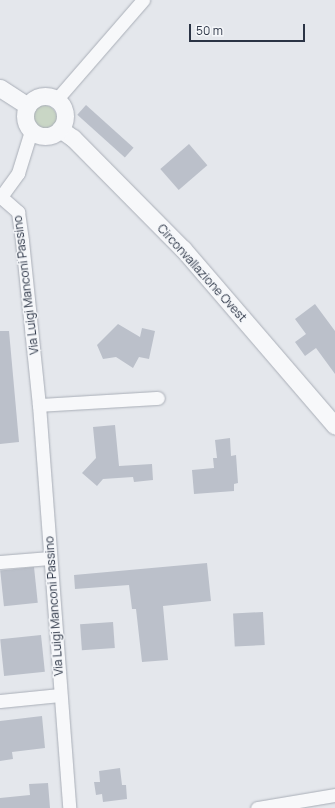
<!DOCTYPE html>
<html>
<head>
<meta charset="utf-8">
<style>
  body { margin:0 }
  #map { position:relative; width:335px; height:808px; overflow:hidden; background:#e4e7ec; font-family:Manrope,sans-serif }
  div>[style] { position:absolute }
  [style*='--x'] { left:calc(var(--x)*1px); top:calc(var(--y)*1px); width:calc(var(--w)*1px); rotate:calc(var(--a)*1deg) }
  .green>* { inset:0; background:#c9d6c5 }
  .round { border-radius:50% }
  .building>* { inset:0; background:#bbc0ca; transform-origin:0 0 }
  .roads { filter:drop-shadow(0 0 1px #a9aeb7) drop-shadow(0 0 1px #a9aeb7) }
  .minor>* { height:13px; margin:-6.5px; padding:0 6.5px; transform-origin:6.5px; border-radius:6.5px; background:#f7f8fa }
  .tertiary>* { height:17px; margin:-8.5px; padding:0 8.5px; transform-origin:8.5px; border-radius:8.5px; background:#f7f8fa }
  .tertiary>.ring { margin:-8.5px; padding:0; box-sizing:content-box; background:none; border:17px solid #f7f8fa; border-radius:50% }
  span { translate:-50% -50%; white-space:nowrap; text-align:center; line-height:1.15; -webkit-text-stroke:3px #f4f6f9; paint-order:stroke }
  .street-label { font-size:12px; color:#2b3445 }
  .scale { position:absolute; left:189px; top:24px; width:116px; height:18px; box-sizing:border-box; border:2px solid #2b3445; border-top:0; padding-left:5px; font-size:12px; line-height:14px; white-space:nowrap; color:#2b3445; -webkit-text-stroke:3px #f4f6f9; paint-order:stroke }
</style>
</head>
<body>
<div id="map">
  <div class="green">
    <div class="round" style="left:29px;top:105px;width:28px;height:28px"></div>
  </div>
  <div class="building">
    <div style="left:86px;top:105px;width:64px;height:13px;rotate:42deg"></div>
    <div style="left:189px;top:144px;width:28px;height:38px;rotate:49deg"></div>
    <div style="clip-path:polygon(315px 304px,335px 331px,335px 374px,316px 348px,305px 356px,295px 342px,306px 334px,295px 319px)"></div>
    <div style="clip-path:polygon(118px 324px,140px 337px,142px 328px,155px 331px,149px 359px,139px 357px,133px 368px,116px 357px,103px 359px,97px 345px)"></div>
    <div style="clip-path:polygon(0 331px,9px 331px,19px 442px,0 444px)"></div>
    <div style="clip-path:polygon(115px 425px,119px 466px,152px 464px,153px 480px,134px 482px,133px 477px,103px 479px,97px 486px,82px 473px,96px 458px,93px 427px)"></div>
    <div style="clip-path:polygon(230px 438px,231px 456px,236px 455px,238px 483px,234px 484px,234px 491px,194px 494px,192px 470px,214px 468px,213px 458px,217px 458px,215px 440px)"></div>
    <div style="clip-path:polygon(207px 563px,211px 601px,163px 606px,168px 660px,142px 662px,136px 609px,132px 609px,129px 585px,75px 589px,74px 575px)"></div>
    <div style="left:34px;top:567px;width:36px;height:34px;rotate:84deg"></div>
    <div style="left:263px;top:612px;width:33px;height:30px;rotate:87deg"></div>
    <div style="left:113px;top:622px;width:26px;height:33px;rotate:86deg"></div>
    <div style="left:41px;top:635px;width:37px;height:41px;rotate:84deg"></div>
    <div style="clip-path:polygon(42px 716px,45px 748px,12px 752px,13px 759px,0 761px,0 721px)"></div>
    <div style="clip-path:polygon(120px 768px,122px 785px,126px 785px,127px 799px,103px 802px,102px 794px,96px 795px,94px 782px,100px 782px,99px 771px)"></div>
    <div style="clip-path:polygon(48px 783px,50px 808px,0 808px,0 798px,30px 795px,29px 784px)"></div>
  </div>
  <div class="roads">
    <div class="minor">
      <div style="--x:56;--y:100;--w:133;--a:-49"></div>
      <div style="--x:1;--y:197;--w:23;--a:41"></div>
      <div style="--x:18;--y:212;--w:29;--a:82"></div>
      <div style="--x:22;--y:241;--w:165;--a:84.1"></div>
      <div style="--x:39;--y:405;--w:404;--a:85.7"></div>
      <div style="--x:0;--y:198;--w:31;--a:-54"></div>
      <div style="--x:18;--y:173;--w:44;--a:-72.8"></div>
      <div style="--x:39;--y:405;--w:119;--a:-3.4"></div>
      <div style="--x:0;--y:562;--w:50;--a:-4.6"></div>
      <div style="--x:0;--y:701;--w:60;--a:-5.7"></div>
      <div style="--x:257;--y:808;--w:79;--a:-9.5"></div>
    </div>
    <div class="tertiary">
      <div style="--x:0;--y:88;--w:33;--a:33"></div>
      <div class="ring" style="left:25px;top:96px;width:23px;height:23px"></div>
      <div style="--x:60;--y:129;--w:16;--a:35"></div>
      <div style="--x:73;--y:138;--w:156;--a:45.3"></div>
      <div style="--x:183;--y:249;--w:233;--a:49.3"></div>
    </div>
  </div>
  <div class="street-label">
    <span style="left:202px;top:273px;rotate:48deg">Circonvallazione Ovest</span>
    <span style="left:26px;top:285px;rotate:-97deg">Via Luigi Manconi Passino</span>
    <span style="left:54px;top:606px;rotate:-94deg">Via Luigi Manconi Passino</span>
  </div>
  <div class="scale">50 m</div>
</div>
</body>
</html>
